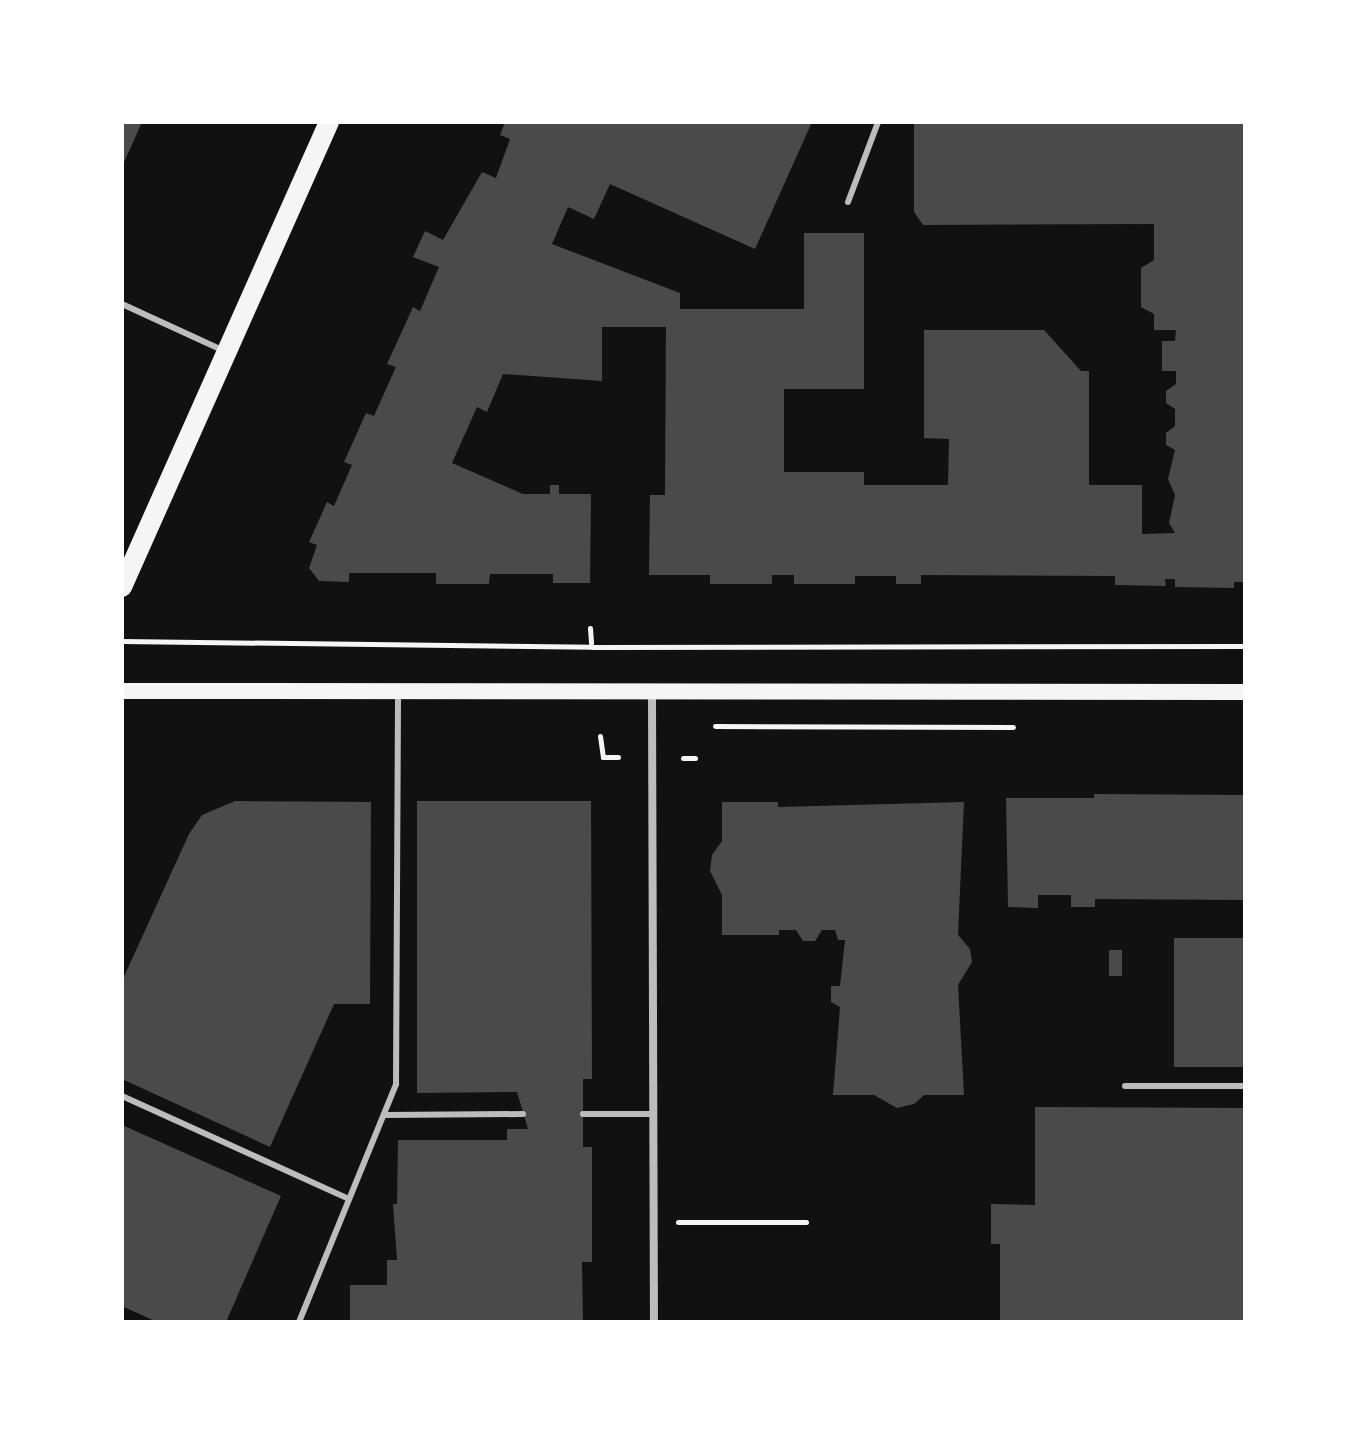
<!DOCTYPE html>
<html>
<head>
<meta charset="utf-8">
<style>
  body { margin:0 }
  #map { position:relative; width:1367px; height:1444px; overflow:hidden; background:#111; font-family:"Noto Serif",serif }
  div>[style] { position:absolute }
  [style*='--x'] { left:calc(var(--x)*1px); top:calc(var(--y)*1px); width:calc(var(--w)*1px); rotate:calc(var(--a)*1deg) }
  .building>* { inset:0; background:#4a4a4a; transform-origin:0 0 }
  .path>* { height:5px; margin:-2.5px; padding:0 2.5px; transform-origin:2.5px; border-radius:2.5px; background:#f5f5f5 }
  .service>* { height:6px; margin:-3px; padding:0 3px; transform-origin:3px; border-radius:3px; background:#bcbcbc }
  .minor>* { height:8px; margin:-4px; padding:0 4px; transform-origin:4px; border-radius:4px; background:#bcbcbc }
  .secondary>* { height:16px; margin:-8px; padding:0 8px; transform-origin:8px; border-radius:8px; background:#f5f5f5 }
  .primary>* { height:20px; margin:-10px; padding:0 10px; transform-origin:10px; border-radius:10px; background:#f5f5f5 }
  span { translate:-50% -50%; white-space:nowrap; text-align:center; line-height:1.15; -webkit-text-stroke:8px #fff; paint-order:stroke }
  .frame { position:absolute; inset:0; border:124px solid #fff; pointer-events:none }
</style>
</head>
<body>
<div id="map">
  <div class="building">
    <div style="clip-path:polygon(122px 122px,142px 122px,122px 167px)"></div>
    <div style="clip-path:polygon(505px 122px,812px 122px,755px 249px,610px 184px,594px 219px,568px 207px,552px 244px,680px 293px,680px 309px,804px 309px,804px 233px,864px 233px,864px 389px,784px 389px,784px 472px,864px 472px,864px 485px,948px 485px,949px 439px,924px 438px,924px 330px,1044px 330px,1081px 371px,1089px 371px,1089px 485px,1142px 485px,1142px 534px,1175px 533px,1169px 523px,1175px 495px,1168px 479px,1175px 450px,1166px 445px,1166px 433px,1175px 426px,1175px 409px,1166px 403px,1166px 391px,1176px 384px,1176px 371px,1162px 371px,1162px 341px,1175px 341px,1176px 330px,1154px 330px,1154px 314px,1141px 307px,1141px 268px,1154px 260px,1154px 224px,923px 225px,914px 212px,914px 122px,1245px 122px,1245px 582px,1234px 582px,1234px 588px,1175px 587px,1175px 579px,1165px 579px,1166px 586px,1115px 585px,1115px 576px,921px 575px,921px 584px,896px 584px,896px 576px,855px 576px,855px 584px,794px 584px,794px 575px,772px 575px,772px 584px,710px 584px,710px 575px,649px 575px,650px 495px,665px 495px,666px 327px,602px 327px,602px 381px,503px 374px,487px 412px,477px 407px,452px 463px,523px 494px,550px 494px,550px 485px,559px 485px,559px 494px,591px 494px,590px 583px,553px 583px,553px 574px,490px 574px,489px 584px,436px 584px,436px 573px,349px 573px,349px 582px,319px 581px,309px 568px,317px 545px,309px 542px,327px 502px,334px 506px,352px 465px,344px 462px,366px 413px,374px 416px,378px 407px,396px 367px,387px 364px,413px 307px,420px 311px,439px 267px,413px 257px,425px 231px,443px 240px,482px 172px,496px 178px,510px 139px,500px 135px)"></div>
    <div style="clip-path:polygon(1094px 794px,1245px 795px,1245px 900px,1095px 899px,1095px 907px,1071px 907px,1071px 895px,1038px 895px,1038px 908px,1008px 907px,1006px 798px,1094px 798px)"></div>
    <div style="clip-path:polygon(235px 801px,371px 802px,370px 1004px,334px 1004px,270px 1147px,122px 1079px,122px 981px,189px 834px,202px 815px)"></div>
    <div style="clip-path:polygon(417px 801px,591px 801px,592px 1079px,583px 1079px,583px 1147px,592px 1147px,592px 1262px,582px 1262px,583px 1322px,350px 1322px,350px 1285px,387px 1285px,387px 1260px,397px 1260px,393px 1204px,397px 1204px,398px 1140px,507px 1140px,507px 1129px,528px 1129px,517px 1092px,417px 1093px)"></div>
    <div style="clip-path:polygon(722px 802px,778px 802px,778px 807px,964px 802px,958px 935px,970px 949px,972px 962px,958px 985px,964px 1095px,924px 1095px,914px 1104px,897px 1108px,874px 1095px,833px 1095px,840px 1007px,831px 1002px,831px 986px,840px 986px,845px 940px,838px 940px,835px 930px,822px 930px,815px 941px,803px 941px,796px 930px,779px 930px,779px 935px,722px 935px,722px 895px,710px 871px,712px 855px,722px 841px)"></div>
    <div style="left:1174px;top:938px;width:71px;height:129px"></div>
    <div style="left:1109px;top:950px;width:13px;height:26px"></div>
    <div style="clip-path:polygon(1035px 1107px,1245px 1108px,1245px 1322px,1000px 1322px,1000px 1244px,991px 1244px,991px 1204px,1035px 1205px)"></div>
    <div style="clip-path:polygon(122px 1125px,281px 1196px,226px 1322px,157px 1322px,122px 1306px)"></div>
  </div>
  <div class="path">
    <div style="--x:590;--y:628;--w:15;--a:86"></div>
    <div style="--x:122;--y:641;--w:470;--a:0.7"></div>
    <div style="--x:592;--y:647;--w:653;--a:-0.09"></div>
    <div style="--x:715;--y:726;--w:298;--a:0.2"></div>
    <div style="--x:600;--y:736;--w:21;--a:82"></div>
    <div style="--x:603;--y:757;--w:15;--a:0"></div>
    <div style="--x:683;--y:758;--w:12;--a:0"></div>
    <div style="--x:678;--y:1222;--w:128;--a:0"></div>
  </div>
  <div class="service">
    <div style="--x:848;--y:202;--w:85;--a:-69.4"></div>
    <div style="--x:122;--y:304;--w:112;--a:24.7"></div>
    <div style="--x:1125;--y:1086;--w:120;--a:0"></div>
    <div style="--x:122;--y:1096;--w:249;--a:24.4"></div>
    <div style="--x:583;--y:1114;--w:70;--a:0"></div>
    <div style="--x:384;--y:1115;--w:139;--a:-0.4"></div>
    <div style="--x:299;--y:1322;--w:257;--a:-67.8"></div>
    <div style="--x:396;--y:1084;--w:390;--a:-89.7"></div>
  </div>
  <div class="minor">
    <div style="--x:652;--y:695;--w:627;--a:89.82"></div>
  </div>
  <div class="secondary">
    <div style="--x:122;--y:691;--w:1123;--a:0.05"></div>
  </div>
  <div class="primary">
    <div style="--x:122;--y:587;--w:509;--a:-66"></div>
  </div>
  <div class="frame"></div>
</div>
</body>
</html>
